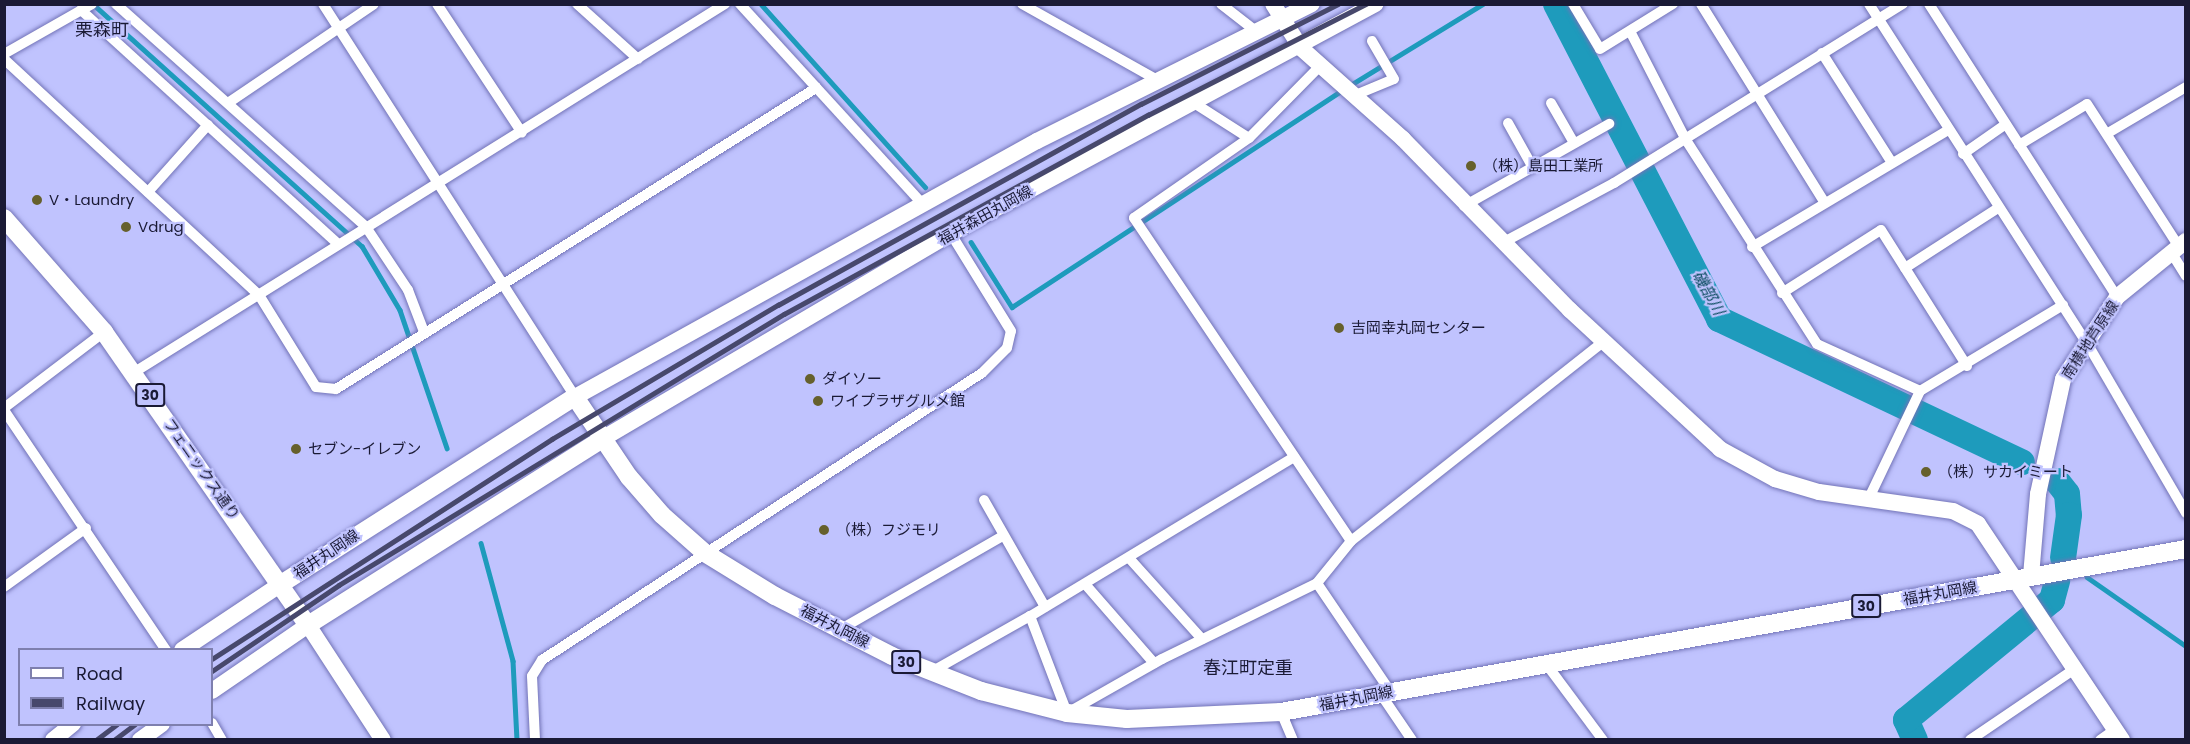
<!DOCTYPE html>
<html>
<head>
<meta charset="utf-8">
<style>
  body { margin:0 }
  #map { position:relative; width:2190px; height:744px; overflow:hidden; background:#c0c3fe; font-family:Poppins,"Noto Sans JP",sans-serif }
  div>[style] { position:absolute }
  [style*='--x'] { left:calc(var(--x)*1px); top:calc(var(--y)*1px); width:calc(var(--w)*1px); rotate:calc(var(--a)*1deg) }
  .stream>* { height:4.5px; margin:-2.25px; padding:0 2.25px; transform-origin:2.25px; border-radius:2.25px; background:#1e9bbc }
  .river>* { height:26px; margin:-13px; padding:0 13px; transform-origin:13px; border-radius:13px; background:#1e9bbc }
  .roads { filter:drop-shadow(0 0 2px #7273b7) drop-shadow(0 0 2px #7273b7) }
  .street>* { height:10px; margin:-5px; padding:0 5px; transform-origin:5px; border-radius:5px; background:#fff }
  .secondary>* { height:16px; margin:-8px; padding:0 8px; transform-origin:8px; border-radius:8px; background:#fff }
  .primary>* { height:18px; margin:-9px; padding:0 9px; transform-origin:9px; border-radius:9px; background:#fff }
  .rail>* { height:4.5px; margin:-2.25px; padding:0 2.25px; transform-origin:2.25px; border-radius:2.25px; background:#47486c }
  .dots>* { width:16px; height:16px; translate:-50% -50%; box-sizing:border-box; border:3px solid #c0c3fe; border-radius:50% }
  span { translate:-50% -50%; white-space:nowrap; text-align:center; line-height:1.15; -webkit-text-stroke:4.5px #c0c3fe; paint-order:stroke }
  .shield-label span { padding:2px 4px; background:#c0c3fe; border:2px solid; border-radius:4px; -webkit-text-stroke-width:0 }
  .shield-label { font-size:14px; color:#1a1a35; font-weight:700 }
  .poi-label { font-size:15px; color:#1a1a35 }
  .left { translate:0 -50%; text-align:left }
  .street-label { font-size:15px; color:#1a1a35 }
  .water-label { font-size:16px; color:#084b5e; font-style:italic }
  .quarter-label { font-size:18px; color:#1a1a35 }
  .frame { position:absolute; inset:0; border:6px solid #1a1a35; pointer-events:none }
  .legend { position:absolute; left:18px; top:648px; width:195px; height:78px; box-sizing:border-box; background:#c0c3fe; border:2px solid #7e7fae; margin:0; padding:8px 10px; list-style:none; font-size:18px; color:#1a1a35 }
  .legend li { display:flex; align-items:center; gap:12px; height:30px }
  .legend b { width:30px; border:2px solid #7e7fae }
</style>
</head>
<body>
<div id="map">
  <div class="stream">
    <div style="--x:93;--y:4;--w:362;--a:42"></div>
    <div style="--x:362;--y:246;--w:74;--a:59.3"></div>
    <div style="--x:400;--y:310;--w:146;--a:71.2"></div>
    <div style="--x:761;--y:4;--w:246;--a:48.1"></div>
    <div style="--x:1349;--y:86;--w:157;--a:-31.5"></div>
    <div style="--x:971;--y:242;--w:77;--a:57.8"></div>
    <div style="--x:1012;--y:307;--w:395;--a:-33.3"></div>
    <div style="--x:481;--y:543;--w:122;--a:74.8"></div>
    <div style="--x:513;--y:661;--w:79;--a:87.1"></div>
    <div style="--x:2087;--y:577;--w:121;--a:34.9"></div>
  </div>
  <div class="river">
    <div style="--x:1556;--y:4;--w:355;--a:62.6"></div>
    <div style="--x:1719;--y:319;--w:335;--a:25.3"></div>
    <div style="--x:2057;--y:481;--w:16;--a:52"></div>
    <div style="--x:2067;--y:494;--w:21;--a:85"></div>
    <div style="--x:2069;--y:515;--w:43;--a:97.9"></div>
    <div style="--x:1915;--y:740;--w:22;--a:-114"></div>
    <div style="--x:1906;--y:720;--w:189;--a:-39.4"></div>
    <div style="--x:2052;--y:600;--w:20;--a:-75"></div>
  </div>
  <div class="roads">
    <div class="street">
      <div style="--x:116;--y:4;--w:335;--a:41.7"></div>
      <div style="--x:366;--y:227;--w:76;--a:56.3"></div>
      <div style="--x:408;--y:290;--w:45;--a:69.1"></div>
      <div style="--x:323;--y:4;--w:467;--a:57.3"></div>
      <div style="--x:437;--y:4;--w:154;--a:56.6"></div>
      <div style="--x:577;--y:4;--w:82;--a:42"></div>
      <div style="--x:740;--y:4;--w:270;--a:47.6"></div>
      <div style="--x:1022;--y:4;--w:157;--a:29.3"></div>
      <div style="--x:1221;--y:4;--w:46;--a:37.9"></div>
      <div style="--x:1573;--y:4;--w:52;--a:59"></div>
      <div style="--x:1600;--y:49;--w:86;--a:-31.7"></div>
      <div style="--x:1701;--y:4;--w:234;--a:58.1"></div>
      <div style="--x:1869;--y:4;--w:403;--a:57.3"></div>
      <div style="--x:2087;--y:343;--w:197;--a:59.8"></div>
      <div style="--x:1929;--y:4;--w:348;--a:57.3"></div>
      <div style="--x:81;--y:10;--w:346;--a:42.3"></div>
      <div style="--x:1631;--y:33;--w:120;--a:62.8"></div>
      <div style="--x:1686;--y:140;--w:242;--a:57.3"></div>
      <div style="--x:1817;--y:344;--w:113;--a:24.5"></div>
      <div style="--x:1822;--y:53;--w:130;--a:57.5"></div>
      <div style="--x:4;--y:54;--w:101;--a:-29.6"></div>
      <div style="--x:4;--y:59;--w:347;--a:42.8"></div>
      <div style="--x:259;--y:295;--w:108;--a:58.2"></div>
      <div style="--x:316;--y:387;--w:20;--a:6"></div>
      <div style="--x:336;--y:389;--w:567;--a:-32.09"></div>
      <div style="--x:1320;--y:66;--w:101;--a:134.6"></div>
      <div style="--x:1249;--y:138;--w:140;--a:145.2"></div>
      <div style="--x:1134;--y:218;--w:389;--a:56.1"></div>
      <div style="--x:1353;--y:96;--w:44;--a:-22.5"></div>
      <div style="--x:1394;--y:79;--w:44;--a:-120.1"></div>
      <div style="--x:228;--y:103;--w:176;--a:-34.1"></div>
      <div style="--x:1194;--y:103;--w:65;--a:32.5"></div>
      <div style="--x:1551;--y:103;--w:46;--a:60.1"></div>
      <div style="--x:1508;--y:123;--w:49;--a:60.8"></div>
      <div style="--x:2108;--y:133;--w:91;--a:-30.5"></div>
      <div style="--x:2019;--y:145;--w:79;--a:-31.1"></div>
      <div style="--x:2087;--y:104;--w:168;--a:57.2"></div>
      <div style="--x:1963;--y:154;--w:52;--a:-34.9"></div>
      <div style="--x:148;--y:192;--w:90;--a:-48.2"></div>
      <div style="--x:1464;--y:206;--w:167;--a:-29.5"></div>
      <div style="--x:1504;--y:242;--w:125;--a:-28.2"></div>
      <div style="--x:1614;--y:183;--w:340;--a:-31.8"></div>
      <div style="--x:1752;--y:247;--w:228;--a:-30.8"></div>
      <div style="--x:2171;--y:252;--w:28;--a:58"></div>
      <div style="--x:1905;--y:268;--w:111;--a:-32.8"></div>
      <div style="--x:1782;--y:293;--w:117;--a:-32.5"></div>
      <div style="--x:1881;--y:230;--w:161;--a:57.7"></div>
      <div style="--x:133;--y:373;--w:698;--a:-31.94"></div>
      <div style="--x:4;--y:408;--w:126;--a:-37.2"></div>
      <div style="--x:4;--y:410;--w:290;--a:56"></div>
      <div style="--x:1294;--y:457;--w:308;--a:148.9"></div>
      <div style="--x:1030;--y:616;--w:104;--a:69.1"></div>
      <div style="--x:1067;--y:713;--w:109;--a:-29.6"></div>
      <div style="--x:1162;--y:659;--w:173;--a:-26.1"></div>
      <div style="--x:1869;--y:498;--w:119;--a:-64.5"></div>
      <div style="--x:1920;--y:391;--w:167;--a:-31"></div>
      <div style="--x:984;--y:500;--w:123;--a:60.3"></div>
      <div style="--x:1129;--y:558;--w:109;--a:48"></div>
      <div style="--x:1085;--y:584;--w:105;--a:48.9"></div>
      <div style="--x:4;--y:587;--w:101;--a:-35.7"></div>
      <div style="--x:841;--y:629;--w:187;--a:-29.9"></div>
      <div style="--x:1547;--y:665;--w:94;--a:53.3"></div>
      <div style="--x:931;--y:672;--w:114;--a:-29.5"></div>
      <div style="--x:1390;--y:691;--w:130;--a:-124.1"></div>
      <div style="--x:1317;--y:583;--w:54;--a:-51"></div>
      <div style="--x:1351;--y:541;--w:321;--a:-38.3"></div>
      <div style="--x:1380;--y:693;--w:57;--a:55.8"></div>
      <div style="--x:1281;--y:712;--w:30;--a:67"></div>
      <div style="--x:212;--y:723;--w:20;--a:60"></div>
      <div style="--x:535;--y:740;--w:64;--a:-92.7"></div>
      <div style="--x:532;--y:676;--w:19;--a:-58"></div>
      <div style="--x:542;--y:660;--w:525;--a:-33.12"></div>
      <div style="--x:982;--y:373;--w:35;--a:-45"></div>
      <div style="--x:1007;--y:348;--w:17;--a:-77"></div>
      <div style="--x:1011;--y:331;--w:114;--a:-121.7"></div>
      <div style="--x:1970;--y:740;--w:128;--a:-34.2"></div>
      <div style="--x:2100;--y:740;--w:19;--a:-35"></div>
    </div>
    <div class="secondary">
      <div style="--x:1273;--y:4;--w:52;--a:57.5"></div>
      <div style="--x:1301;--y:48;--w:137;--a:41.7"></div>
      <div style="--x:1403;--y:139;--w:239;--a:45.7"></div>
      <div style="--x:1570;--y:310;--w:205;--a:42.8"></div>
      <div style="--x:1720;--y:449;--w:63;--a:28.6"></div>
      <div style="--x:1775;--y:479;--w:46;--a:16.5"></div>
      <div style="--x:1819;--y:492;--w:135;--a:8.1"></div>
      <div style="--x:1953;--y:511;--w:28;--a:27"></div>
      <div style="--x:1978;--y:524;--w:260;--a:56.3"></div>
      <div style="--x:575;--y:397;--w:528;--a:-28.99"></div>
      <div style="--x:1037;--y:141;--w:307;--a:-26.5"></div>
      <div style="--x:602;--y:439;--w:424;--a:-30.5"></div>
      <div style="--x:967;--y:224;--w:464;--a:-28.3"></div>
      <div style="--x:2031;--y:576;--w:82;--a:-85.1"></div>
      <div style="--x:2038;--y:494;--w:118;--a:-77.7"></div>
      <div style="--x:2063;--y:379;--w:98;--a:-56.6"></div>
      <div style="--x:2117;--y:297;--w:89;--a:-39.1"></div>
      <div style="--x:182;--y:650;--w:119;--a:-33.7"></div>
      <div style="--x:212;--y:691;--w:116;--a:-34.5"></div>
      <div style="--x:308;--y:625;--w:137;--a:56.9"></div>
      <div style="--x:53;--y:740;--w:26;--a:-39"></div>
      <div style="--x:140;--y:740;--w:27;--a:-36"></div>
    </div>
    <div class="primary">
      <div style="--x:4;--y:218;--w:152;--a:48.7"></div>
      <div style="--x:104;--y:332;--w:357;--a:55.2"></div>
      <div style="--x:308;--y:625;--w:348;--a:-32.3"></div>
      <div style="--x:281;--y:584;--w:348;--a:-32.5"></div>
      <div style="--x:575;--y:397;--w:97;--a:56"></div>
      <div style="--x:629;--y:477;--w:50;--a:49"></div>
      <div style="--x:662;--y:515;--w:57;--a:41.5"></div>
      <div style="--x:705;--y:553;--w:82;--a:31.6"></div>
      <div style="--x:775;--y:596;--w:131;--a:27.1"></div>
      <div style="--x:892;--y:656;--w:96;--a:21.5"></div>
      <div style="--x:981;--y:691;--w:89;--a:14.3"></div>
      <div style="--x:1067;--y:713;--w:60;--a:5.7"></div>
      <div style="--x:1127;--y:719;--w:154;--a:-2.6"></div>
      <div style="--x:1281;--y:712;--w:920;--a:-10.21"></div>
    </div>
  </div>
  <div class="rail">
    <div style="--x:212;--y:659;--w:405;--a:-32.9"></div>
    <div style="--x:552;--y:439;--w:263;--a:-30.7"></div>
    <div style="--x:778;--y:305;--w:415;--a:-29"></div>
    <div style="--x:1141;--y:104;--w:221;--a:-26.9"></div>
    <div style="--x:212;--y:671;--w:153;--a:-34.1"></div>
    <div style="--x:339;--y:585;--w:521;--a:-31.34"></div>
    <div style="--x:784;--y:314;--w:415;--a:-28.7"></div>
    <div style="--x:1148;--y:115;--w:245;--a:-27"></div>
    <div style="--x:96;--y:740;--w:26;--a:-37"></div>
    <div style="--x:114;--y:740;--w:26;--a:-37"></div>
  </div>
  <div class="dots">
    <div style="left:1471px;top:166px;background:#66602c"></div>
    <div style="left:37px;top:200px;background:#66602c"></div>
    <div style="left:126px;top:227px;background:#66602c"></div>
    <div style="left:1339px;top:328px;background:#66602c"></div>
    <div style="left:810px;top:379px;background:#66602c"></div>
    <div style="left:818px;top:401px;background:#66602c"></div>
    <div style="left:296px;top:449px;background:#66602c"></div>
    <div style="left:1926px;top:472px;background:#66602c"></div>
    <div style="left:824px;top:530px;background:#66602c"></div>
  </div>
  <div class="shield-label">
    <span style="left:150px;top:395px">30</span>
    <span style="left:1866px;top:606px">30</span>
    <span style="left:906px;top:662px">30</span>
  </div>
  <div class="poi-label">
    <span class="left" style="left:1483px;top:166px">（株）島田工業所</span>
    <span class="left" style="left:49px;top:200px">V・Laundry</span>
    <span class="left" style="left:138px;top:227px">Vdrug</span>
    <span class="left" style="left:1351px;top:328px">吉岡幸丸岡センター</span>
    <span class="left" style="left:822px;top:379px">ダイソー</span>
    <span class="left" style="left:830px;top:401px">ワイプラザグルメ館</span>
    <span class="left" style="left:308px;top:449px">セブン-イレブン</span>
    <span class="left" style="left:1938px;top:472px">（株）サカイミート</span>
    <span class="left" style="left:836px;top:530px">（株）フジモリ</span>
  </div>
  <div class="street-label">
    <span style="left:985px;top:215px;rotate:-29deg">福井森田丸岡線</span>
    <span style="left:2090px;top:340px;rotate:-57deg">南横地芦原線</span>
    <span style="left:202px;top:469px;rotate:55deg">フェニックス通り</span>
    <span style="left:326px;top:554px;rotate:-34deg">福井丸岡線</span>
    <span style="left:1940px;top:593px;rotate:-10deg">福井丸岡線</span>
    <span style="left:835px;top:626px;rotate:27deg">福井丸岡線</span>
    <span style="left:1356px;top:698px;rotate:-11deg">福井丸岡線</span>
  </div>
  <div class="water-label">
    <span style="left:1708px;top:293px;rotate:61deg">磯部川</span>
  </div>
  <div class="quarter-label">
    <span style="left:102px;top:30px">栗森町</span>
    <span style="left:1248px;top:668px">春江町定重</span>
  </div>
  <div class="frame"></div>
  <ul class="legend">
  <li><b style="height:8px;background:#fff"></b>Road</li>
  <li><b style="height:8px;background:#47486c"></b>Railway</li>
  </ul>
</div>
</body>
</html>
